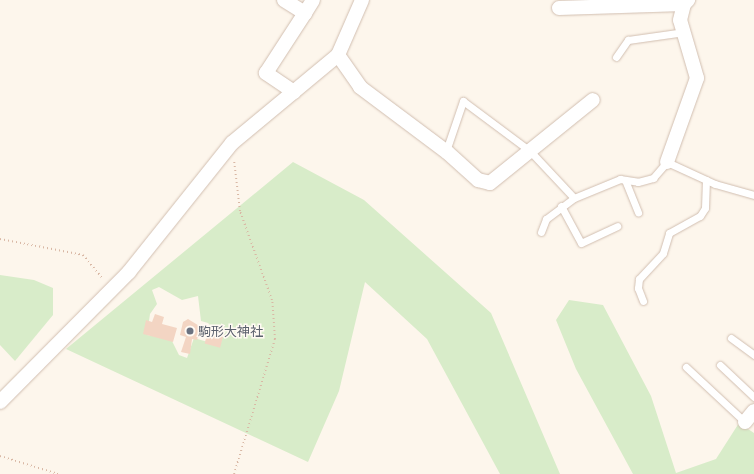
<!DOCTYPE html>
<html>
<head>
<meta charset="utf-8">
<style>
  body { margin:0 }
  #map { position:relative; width:754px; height:474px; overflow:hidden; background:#fdf6ec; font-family:Manrope,"Noto Sans JP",sans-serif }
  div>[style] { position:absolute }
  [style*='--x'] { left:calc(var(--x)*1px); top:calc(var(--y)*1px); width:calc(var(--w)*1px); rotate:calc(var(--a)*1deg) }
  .green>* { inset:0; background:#d8ecc9 }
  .building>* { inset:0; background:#f3d5c3; transform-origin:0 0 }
  .path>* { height:2px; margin-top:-1px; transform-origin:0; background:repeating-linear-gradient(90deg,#d9b8a5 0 1px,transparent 0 4px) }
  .roads { filter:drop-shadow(0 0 1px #d1beb0) drop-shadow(0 0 1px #d1beb0) }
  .lane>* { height:7px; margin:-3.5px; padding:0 3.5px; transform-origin:3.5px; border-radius:3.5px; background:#fff }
  .street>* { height:14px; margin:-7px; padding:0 7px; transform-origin:7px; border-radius:7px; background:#fff }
  .dots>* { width:11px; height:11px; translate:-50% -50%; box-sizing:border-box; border:2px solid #fffaf3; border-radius:50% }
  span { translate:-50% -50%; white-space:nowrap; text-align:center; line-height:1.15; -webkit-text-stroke:3px #fffaf3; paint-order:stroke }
  .worship-label { font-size:13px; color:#5b616d }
  .left { translate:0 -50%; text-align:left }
</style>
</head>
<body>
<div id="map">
  <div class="green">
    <div style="clip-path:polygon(evenodd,293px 162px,364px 200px,491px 313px,560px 474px,500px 474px,427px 339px,365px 282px,339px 391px,308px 462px,66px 349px,293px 162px,159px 287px,182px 300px,198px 296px,201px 321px,208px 323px,222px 337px,221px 342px,218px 345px,194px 338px,187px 358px,179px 355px,171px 339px,147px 335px,150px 314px,157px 304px,152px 290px,159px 287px)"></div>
    <div style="clip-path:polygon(0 275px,34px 280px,53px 288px,53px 315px,15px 361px,0 345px)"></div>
    <div style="clip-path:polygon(569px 300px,603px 305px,651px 396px,676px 473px,716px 459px,739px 423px,754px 433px,754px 474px,633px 474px,576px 369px,556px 320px)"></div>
  </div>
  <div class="building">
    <div style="clip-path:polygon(155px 314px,164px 317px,162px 324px,177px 328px,173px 342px,143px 334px,146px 320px,152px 322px)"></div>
    <div style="clip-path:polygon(188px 319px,201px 327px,197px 340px,192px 339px,190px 354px,181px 352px,186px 337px,180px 335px,183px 322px)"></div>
    <div style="left:208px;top:331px;width:16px;height:13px;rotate:15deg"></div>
  </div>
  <div class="path">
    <div style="--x:0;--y:239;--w:85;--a:10.9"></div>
    <div style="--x:83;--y:255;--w:31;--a:50"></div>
    <div style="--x:0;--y:456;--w:61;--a:17.2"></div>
    <div style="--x:234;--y:474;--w:141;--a:-73.1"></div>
    <div style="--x:275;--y:339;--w:39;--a:-94"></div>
    <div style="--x:272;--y:300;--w:95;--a:-109.8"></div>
    <div style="--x:240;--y:211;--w:51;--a:-96.7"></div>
  </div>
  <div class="roads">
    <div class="lane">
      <div style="--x:616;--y:57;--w:21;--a:-55"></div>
      <div style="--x:628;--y:40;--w:57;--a:-8.1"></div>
      <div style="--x:446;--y:151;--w:53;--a:-71.2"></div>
      <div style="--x:463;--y:101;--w:84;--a:36.7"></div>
      <div style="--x:530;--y:151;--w:64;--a:46.9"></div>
      <div style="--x:625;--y:180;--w:35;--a:68"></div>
      <div style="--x:561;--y:206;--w:42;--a:61.6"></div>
      <div style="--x:581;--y:243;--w:40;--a:-25"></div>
      <div style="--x:541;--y:232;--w:14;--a:-69"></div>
      <div style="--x:546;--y:219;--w:35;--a:-37"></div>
      <div style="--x:574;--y:198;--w:50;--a:-22.4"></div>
      <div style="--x:620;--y:179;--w:18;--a:9"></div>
      <div style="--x:638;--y:182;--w:16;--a:-15"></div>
      <div style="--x:653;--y:178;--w:21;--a:-49"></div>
      <div style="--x:667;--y:162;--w:53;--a:24.6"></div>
      <div style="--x:715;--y:184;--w:41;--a:15.8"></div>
      <div style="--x:643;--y:301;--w:14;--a:-111"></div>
      <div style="--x:638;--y:288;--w:9;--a:-84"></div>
      <div style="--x:639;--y:279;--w:35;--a:-47"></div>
      <div style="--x:663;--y:253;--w:21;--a:-73"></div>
      <div style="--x:669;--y:233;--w:35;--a:-29"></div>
      <div style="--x:700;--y:216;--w:9;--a:-58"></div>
      <div style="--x:705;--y:208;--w:28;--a:-88"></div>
      <div style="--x:731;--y:338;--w:29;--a:36"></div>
      <div style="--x:720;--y:365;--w:47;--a:43.3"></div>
      <div style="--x:686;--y:367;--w:81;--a:43"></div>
    </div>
    <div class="street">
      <div style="--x:284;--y:0;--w:25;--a:32"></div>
      <div style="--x:305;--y:13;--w:15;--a:-58"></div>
      <div style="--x:559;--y:8;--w:125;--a:-1.8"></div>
      <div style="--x:684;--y:4;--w:6;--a:-45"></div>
      <div style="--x:338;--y:55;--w:39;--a:55"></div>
      <div style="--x:360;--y:87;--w:109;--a:36.8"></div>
      <div style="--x:447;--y:152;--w:42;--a:42.1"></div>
      <div style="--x:478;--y:180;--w:12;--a:14"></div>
      <div style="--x:490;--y:183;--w:132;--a:-38.9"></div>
      <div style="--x:294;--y:92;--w:34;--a:-146"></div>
      <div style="--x:266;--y:73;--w:72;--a:-57"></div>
      <div style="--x:667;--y:162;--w:89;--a:-70.3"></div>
      <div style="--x:697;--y:78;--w:60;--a:-106.3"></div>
      <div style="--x:680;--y:20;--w:16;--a:-76"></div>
      <div style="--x:0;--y:402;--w:183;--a:-45.2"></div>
      <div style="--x:129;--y:272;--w:165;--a:-51.4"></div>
      <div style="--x:232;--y:143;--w:138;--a:-39.7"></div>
      <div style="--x:338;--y:55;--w:60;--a:-66.4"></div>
      <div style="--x:745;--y:422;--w:14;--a:-51"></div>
    </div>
  </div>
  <div class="dots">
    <div style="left:190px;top:331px;background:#6b7280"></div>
  </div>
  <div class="worship-label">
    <span class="left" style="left:198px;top:331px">駒形大神社</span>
  </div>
</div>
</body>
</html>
